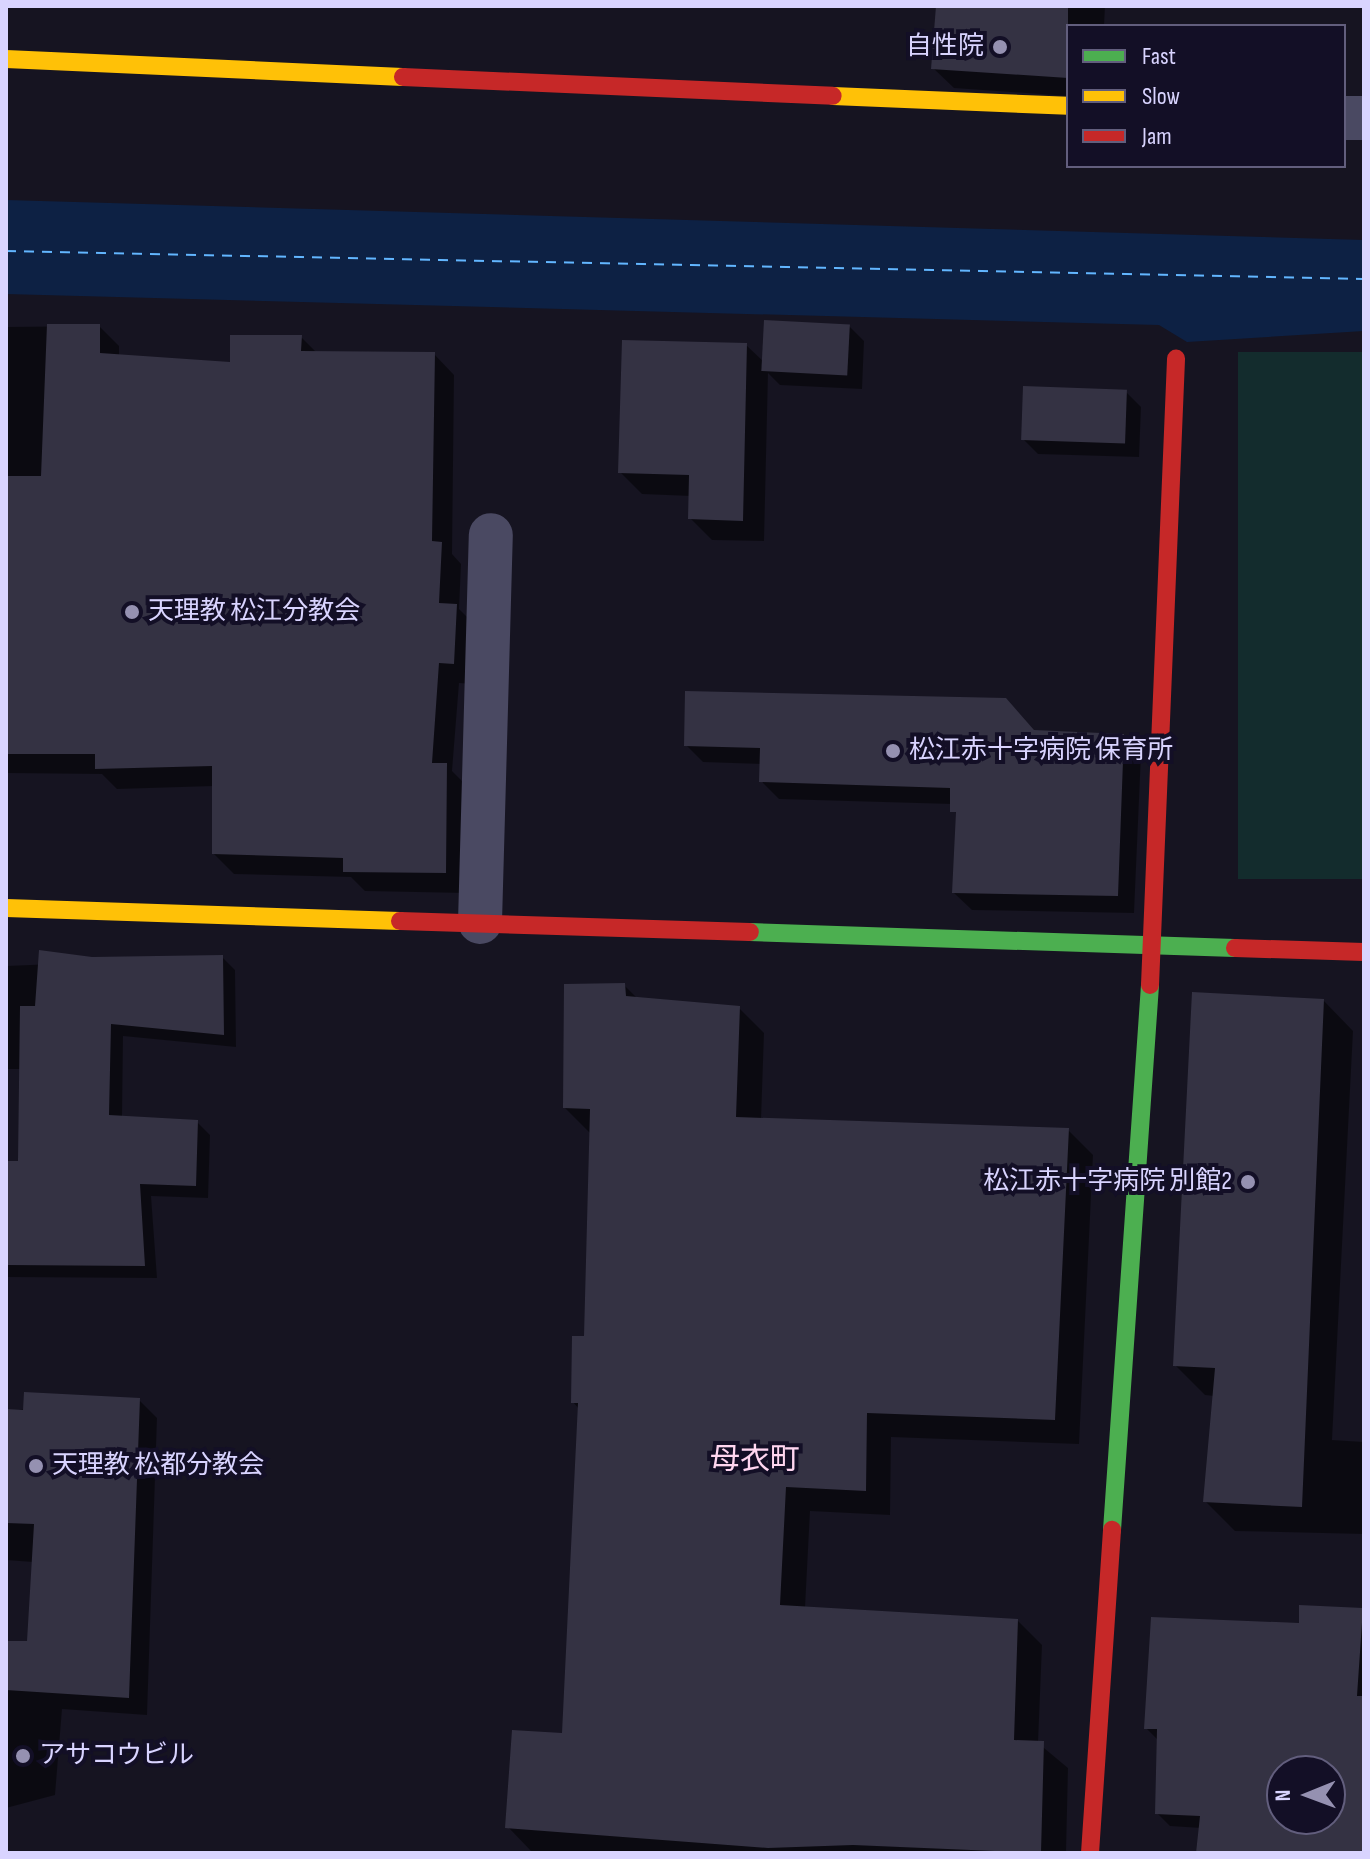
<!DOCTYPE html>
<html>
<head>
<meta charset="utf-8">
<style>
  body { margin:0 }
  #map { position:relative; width:1370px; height:1859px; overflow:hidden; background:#161421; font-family:"Sofia Sans Condensed","Noto Sans JP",sans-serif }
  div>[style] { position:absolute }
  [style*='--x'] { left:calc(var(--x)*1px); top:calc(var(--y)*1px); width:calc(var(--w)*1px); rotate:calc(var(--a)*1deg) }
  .green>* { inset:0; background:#132c2d; transform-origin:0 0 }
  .water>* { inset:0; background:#0d2144 }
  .shadow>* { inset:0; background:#0007 }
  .ferry>* { height:2px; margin-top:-1px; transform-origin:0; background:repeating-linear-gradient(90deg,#62b6ff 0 10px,transparent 0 18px) }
  .building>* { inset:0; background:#343243; transform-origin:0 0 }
  .street>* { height:44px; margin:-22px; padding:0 22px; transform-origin:22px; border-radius:22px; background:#4a4962 }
  .fast>* { height:18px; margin:-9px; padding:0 9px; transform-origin:9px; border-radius:9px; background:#4caf50 }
  .slow>* { height:18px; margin:-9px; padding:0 9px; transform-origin:9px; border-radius:9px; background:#ffc107 }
  .jam>* { height:18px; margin:-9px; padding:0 9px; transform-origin:9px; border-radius:9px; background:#c62828 }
  .dots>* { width:22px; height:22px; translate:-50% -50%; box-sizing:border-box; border:4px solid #130f26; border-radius:50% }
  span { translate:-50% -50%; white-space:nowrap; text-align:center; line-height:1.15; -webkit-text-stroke:8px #130f26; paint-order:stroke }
  .poi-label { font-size:26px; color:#d9d4ff }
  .right { translate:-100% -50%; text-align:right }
  .left { translate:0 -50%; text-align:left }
  .quarter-label { font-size:30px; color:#ffd6f0 }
  .frame { position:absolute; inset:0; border:8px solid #d9d4ff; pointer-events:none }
  .legend { position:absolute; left:1066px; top:24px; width:280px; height:144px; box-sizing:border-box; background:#130f26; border:2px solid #625e7d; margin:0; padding:10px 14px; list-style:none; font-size:24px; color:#d9d4ff }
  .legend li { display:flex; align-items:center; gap:16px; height:40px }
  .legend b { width:40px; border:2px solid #625e7d }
  .north { position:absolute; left:1266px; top:1755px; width:80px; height:80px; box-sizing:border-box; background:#130f26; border:2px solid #625e7d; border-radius:50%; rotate:269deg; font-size:22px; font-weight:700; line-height:32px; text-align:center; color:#d9d4ff }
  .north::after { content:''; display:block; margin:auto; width:28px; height:36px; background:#9591b1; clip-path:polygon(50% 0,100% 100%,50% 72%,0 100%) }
</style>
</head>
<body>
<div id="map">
  <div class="green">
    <div style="left:1364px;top:352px;width:527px;height:126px;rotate:90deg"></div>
  </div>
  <div class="water">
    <div style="clip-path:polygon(6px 200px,1364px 240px,1364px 331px,1187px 342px,1159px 325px,6px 294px)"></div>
  </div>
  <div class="shadow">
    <div style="clip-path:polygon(938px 6px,1105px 6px,1104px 26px,1068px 26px,1068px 96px,954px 88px,933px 68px)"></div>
    <div style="clip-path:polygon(99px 326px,119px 346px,119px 356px,232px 364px,301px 337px,317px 353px,434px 354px,454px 375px,452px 554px,461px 564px,459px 609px,477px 627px,474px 684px,459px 683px,452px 771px,467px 786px,466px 893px,365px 891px,351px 877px,234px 874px,214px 854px,214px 786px,117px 789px,102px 774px,6px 773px,6px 327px)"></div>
    <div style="clip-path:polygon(849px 326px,864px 341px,862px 389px,780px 385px,768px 373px,764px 541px,712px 540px,690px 518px,691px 496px,642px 494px,620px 472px,746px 345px,765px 363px)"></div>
    <div style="clip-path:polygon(1126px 392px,1141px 407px,1139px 457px,1038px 454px,1023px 439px)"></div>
    <div style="clip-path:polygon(1035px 732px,1123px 736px,1141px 754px,1134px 913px,972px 910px,954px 893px,958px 817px,952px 804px,779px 799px,761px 781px,762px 764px,703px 762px,686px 745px)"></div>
    <div style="clip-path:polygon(6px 791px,7px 863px,6px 863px)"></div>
    <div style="clip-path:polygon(222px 957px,235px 970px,236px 1047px,123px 1036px,122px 1117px,197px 1122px,210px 1135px,208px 1198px,151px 1196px,157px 1278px,6px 1277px,6px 1162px,20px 1162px,22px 1069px,6px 1069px,6px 966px)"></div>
    <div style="clip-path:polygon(624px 985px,638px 999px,739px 1008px,764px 1033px,761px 1120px,1068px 1130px,1093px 1155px,1079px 1444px,891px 1437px,890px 1515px,810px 1511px,805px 1608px,1017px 1620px,1042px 1645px,1038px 1743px,1068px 1768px,1066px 1853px,545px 1853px,532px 1852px,508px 1827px,564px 1736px,579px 1409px,573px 1402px,586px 1338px,590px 1133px,565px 1108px)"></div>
    <div style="clip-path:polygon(1323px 1000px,1353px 1031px,1332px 1440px,1364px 1442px,1364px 1534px,1235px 1531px,1205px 1501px,1214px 1396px,1205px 1395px,1175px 1365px)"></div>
    <div style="clip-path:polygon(139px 1400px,157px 1418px,147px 1715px,62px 1709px,55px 1795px,6px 1808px,6px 1643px,29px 1644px,33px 1562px,6px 1560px,6px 1411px)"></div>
    <div style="clip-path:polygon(evenodd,1363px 1610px,1364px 1853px,1198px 1853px,1201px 1828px,1170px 1826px,1157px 1813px,1159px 1741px,1146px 1728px,1301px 1625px,1363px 1610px,1282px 1771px,1330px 1771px,1330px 1819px,1282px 1819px,1282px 1771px)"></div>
  </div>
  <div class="ferry">
    <div style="--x:6;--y:251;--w:1358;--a:1.18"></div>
  </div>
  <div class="building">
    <div style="clip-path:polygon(936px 6px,1068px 6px,1068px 78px,931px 69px)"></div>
    <div style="left:764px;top:320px;width:86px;height:51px;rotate:3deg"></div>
    <div style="clip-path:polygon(47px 324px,100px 324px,100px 353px,230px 362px,230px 335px,302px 335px,301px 351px,435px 352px,432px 541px,442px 542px,439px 603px,457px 604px,454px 664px,439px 663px,432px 763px,447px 763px,446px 873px,343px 872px,343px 858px,212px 854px,212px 766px,95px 769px,95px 754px,6px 754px,6px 476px,41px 476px)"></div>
    <div style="clip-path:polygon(622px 340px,747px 343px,743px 521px,688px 519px,689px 475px,618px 473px)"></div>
    <div style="left:1023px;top:386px;width:104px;height:54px;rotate:2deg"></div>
    <div style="clip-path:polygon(685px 691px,1006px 698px,1034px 730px,1124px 734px,1118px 896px,952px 893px,956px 812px,950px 812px,950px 788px,759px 782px,760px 748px,684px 746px)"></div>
    <div style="clip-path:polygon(39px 950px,92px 957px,223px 955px,224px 1035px,111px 1024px,109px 1115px,198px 1120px,196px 1186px,140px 1184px,145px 1266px,6px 1265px,6px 1161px,18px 1161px,20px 1006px,35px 1006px)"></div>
    <div style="clip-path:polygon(625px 983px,626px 996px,740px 1006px,736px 1117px,1069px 1128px,1055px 1420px,867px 1413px,866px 1491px,786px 1487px,780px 1605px,1018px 1619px,1014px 1740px,1044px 1741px,1041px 1853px,853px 1845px,768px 1848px,505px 1828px,512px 1730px,562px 1733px,578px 1403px,571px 1403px,572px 1336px,584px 1336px,590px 1109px,563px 1108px,564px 984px)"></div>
    <div style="clip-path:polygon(1192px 992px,1324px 999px,1302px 1507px,1203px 1502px,1215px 1368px,1173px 1366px)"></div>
    <div style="clip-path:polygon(24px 1392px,140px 1398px,129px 1698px,6px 1690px,6px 1641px,27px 1641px,34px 1524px,6px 1523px,6px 1409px,23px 1410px)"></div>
    <div style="clip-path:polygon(evenodd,1299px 1605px,1363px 1608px,1357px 1696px,1364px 1696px,1364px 1853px,1196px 1853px,1200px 1816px,1155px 1814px,1157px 1729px,1144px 1729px,1151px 1617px,1299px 1623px,1299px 1605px,1282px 1771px,1330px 1771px,1330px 1819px,1282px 1819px,1282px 1771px)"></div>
  </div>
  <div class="street">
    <div style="--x:1344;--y:118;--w:20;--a:0"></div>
    <div style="--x:480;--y:922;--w:387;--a:-88.4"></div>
  </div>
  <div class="fast">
    <div style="--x:750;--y:932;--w:485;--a:1.9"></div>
    <div style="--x:1112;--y:1530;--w:546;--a:-86.01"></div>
  </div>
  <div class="slow">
    <div style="--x:6;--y:59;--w:397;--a:2.6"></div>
    <div style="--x:833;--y:96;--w:235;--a:2.4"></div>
    <div style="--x:6;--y:908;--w:394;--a:1.9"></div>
  </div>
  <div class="jam">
    <div style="--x:403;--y:77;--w:430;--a:2.5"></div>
    <div style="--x:400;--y:921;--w:350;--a:1.8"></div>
    <div style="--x:1235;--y:948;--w:129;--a:1.8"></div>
    <div style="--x:1150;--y:985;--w:627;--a:-87.62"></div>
    <div style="--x:1090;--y:1853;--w:324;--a:-86.1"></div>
  </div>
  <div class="dots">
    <div style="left:1000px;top:47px;background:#9591b1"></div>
    <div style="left:132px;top:612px;background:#9591b1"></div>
    <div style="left:893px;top:751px;background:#9591b1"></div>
    <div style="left:1248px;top:1182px;background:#9591b1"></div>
    <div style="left:36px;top:1466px;background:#9591b1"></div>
    <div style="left:23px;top:1756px;background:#9591b1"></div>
  </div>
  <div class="poi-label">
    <span class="right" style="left:984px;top:47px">自性院</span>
    <span class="left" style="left:148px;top:612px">天理教 松江分教会</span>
    <span class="left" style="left:909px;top:751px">松江赤十字病院 保育所</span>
    <span class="right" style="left:1232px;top:1182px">松江赤十字病院 別館2</span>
    <span class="left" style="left:52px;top:1466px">天理教 松都分教会</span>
    <span class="left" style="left:39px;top:1756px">アサコウビル</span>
  </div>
  <div class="quarter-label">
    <span style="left:755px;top:1460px">母衣町</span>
  </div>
  <div class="frame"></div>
  <ul class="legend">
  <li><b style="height:10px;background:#4caf50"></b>Fast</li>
  <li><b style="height:10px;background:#ffc107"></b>Slow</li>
  <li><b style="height:10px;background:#c62828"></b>Jam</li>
  </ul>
  <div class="north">N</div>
</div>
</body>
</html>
